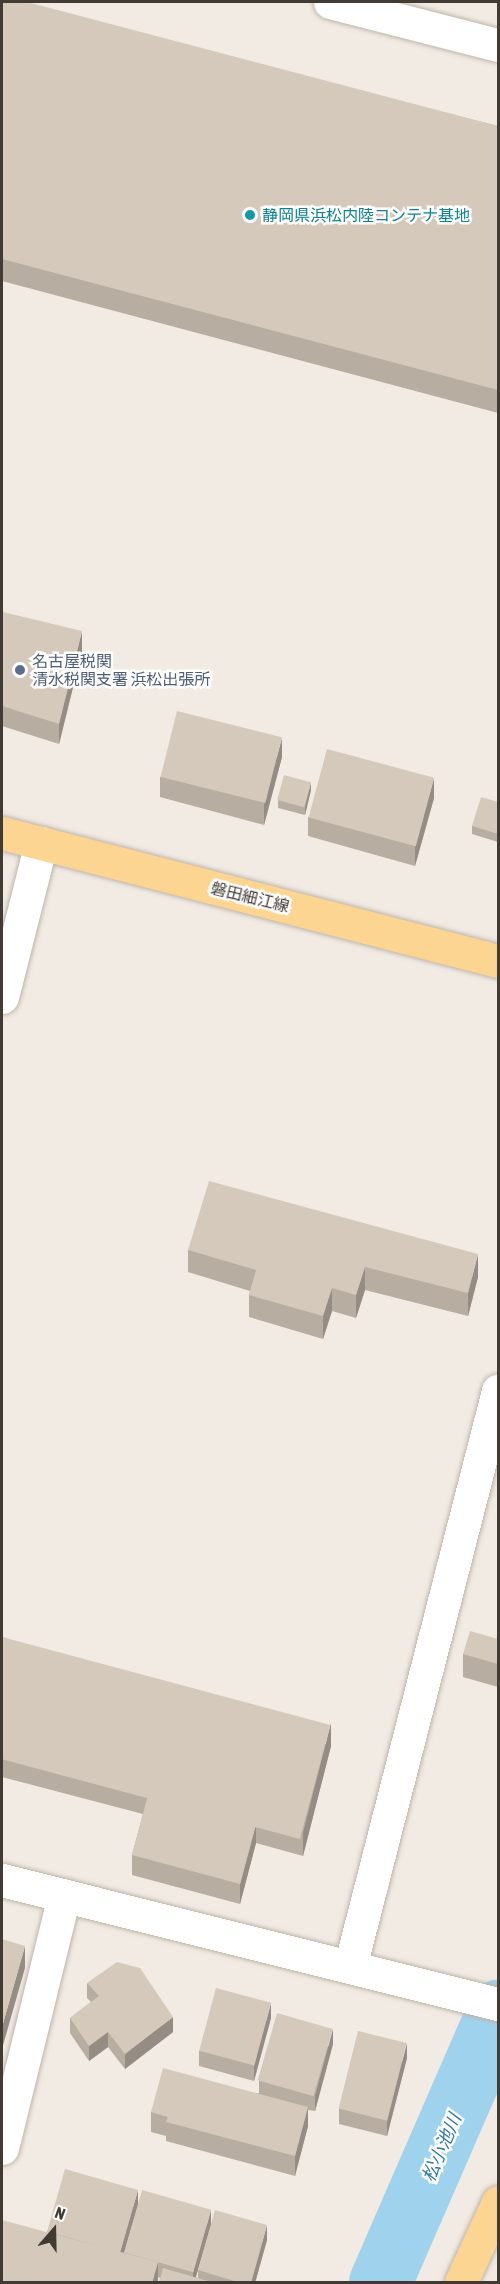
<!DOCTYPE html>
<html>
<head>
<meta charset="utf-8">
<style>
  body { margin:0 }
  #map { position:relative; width:500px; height:2284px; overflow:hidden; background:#f1ebe3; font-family:"Asap Condensed","Noto Sans JP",sans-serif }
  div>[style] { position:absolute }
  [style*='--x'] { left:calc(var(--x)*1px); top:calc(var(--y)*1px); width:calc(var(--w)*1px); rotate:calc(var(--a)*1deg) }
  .river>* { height:63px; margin:-31.5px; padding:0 31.5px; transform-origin:31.5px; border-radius:31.5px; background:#9fd3ed }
  .roads { filter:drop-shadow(0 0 2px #bfb5a9) drop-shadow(0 0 2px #bfb5a9) }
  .minor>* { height:33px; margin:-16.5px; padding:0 16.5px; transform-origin:16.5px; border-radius:16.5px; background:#fff }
  .major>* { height:33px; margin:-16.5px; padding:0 16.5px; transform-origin:16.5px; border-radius:16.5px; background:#fbd591 }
  .wall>* { inset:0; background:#b7ada1 }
  .shaded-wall>* { inset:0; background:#958d83 }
  .building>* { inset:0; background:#d5c9bb; transform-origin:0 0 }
  .dots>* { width:16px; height:16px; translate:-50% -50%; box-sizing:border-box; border:3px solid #fff; border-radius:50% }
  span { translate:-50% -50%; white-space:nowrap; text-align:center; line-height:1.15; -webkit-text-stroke:5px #fff; paint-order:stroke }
  .culture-label { font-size:16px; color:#0d838f }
  .left { translate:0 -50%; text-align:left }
  .service-label { font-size:16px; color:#4e5e75 }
  .street-label { font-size:16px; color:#423b33 }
  .water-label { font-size:18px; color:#2f7aa2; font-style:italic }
  .frame { position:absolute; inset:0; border:3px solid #423b33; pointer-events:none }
  .north { position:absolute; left:24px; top:2200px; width:60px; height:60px; -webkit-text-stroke:4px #fff; paint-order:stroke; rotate:20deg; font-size:16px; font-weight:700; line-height:24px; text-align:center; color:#423b33 }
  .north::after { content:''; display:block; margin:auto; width:21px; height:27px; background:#423b33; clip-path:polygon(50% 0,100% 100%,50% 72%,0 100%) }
</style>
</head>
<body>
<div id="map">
  <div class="river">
    <div style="--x:380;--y:2282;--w:296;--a:-66.5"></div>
  </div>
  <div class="roads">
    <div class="minor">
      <div style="--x:330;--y:2;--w:173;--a:14.4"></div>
      <div style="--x:2;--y:997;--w:159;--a:-75.8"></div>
      <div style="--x:2;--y:1880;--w:511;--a:14.04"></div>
      <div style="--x:351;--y:1963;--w:591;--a:-75.59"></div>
      <div style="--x:2;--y:2148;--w:260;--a:-76.2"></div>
    </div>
    <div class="major">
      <div style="--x:2;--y:833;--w:512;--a:14.47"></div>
      <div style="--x:461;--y:2282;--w:88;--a:-65.2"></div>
    </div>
  </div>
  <div class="wall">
    <div style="clip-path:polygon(2px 2px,498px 126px,498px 413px,2px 281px)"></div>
    <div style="clip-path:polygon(2px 617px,82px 651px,59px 744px,2px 726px)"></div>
    <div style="clip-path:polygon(282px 757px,264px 825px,160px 797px,160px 777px)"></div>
    <div style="clip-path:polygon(311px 790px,305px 815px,278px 808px,278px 800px)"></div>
    <div style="clip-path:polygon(434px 798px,415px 866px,308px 836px,308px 817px)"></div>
    <div style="clip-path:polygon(498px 802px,498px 842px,472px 834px,472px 826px)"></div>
    <div style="clip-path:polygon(188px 1250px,478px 1277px,468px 1316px,365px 1290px,356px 1318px,332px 1311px,323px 1339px,249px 1317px,249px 1295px,250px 1291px,188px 1272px)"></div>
    <div style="clip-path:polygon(2px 1637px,331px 1746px,303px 1856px,256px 1843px,240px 1904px,132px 1875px,132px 1855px,143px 1814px,2px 1777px)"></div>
    <div style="clip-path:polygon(498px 1639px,498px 1687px,463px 1677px,463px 1654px)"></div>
    <div style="clip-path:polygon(87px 1983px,173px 2032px,125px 2069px,108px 2047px,89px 2061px,70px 2033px,70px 2018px,91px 2002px,87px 1998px)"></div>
    <div style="clip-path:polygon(271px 2018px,254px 2081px,199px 2066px,199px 2051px)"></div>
    <div style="clip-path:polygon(333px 2044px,315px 2111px,308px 2110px,308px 2126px,295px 2176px,166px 2141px,166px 2136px,151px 2132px,151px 2112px,259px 2093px,259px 2081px)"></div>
    <div style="clip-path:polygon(407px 2058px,387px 2136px,339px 2124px,339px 2109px)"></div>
    <div style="clip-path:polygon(138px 2205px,124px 2253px,211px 2225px,196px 2277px,198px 2278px,198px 2270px,267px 2240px,255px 2283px,159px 2283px,160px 2278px,47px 2232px,47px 2231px)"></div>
  </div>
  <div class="shaded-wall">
    <div style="clip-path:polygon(82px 631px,82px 651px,59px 744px,59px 724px)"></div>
    <div style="clip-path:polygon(282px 738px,282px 757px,264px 825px,264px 805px)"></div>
    <div style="clip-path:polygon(434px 778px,434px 798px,415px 866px,415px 846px)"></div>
    <div style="clip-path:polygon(311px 782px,311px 790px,305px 815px,305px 807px)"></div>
    <div style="clip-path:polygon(478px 1254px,478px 1277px,468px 1316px,468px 1293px)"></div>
    <div style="clip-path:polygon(365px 1267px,365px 1290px,356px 1318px,356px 1295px)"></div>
    <div style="clip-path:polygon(332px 1288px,332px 1311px,323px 1339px,323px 1316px)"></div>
    <div style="clip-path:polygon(331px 1723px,331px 1746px,303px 1856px,303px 1833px)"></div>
    <div style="clip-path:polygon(256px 1824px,256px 1843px,240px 1904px,240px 1884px)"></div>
    <div style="clip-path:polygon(25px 1946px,25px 1968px,2px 2049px,2px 2027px)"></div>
    <div style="clip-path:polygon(271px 2003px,271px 2018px,254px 2081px,254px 2066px)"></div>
    <div style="clip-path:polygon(173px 2017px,173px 2032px,125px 2069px,125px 2054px)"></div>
    <div style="clip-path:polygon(333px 2029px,333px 2044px,315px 2111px,315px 2096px)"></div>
    <div style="clip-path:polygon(108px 2032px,108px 2047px,89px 2061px,89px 2046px)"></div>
    <div style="clip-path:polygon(407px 2043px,407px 2058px,387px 2136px,387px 2121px)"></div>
    <div style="clip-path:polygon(308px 2107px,308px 2126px,295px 2176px,295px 2156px)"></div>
    <div style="clip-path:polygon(138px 2190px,138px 2205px,120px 2267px,120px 2252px)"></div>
    <div style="clip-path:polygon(211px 2210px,211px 2225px,194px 2283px,193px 2283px,193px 2272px)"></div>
    <div style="clip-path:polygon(267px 2225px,267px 2240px,255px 2283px,251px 2283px)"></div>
    <div style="clip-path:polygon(158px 2262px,158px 2281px,157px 2283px,152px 2283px)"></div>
  </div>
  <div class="building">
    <div style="clip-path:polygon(2px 2px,27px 2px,498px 126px,498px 390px,2px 259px)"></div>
    <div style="clip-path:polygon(3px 612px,82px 631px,59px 724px,2px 706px,2px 617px)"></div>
    <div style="left:177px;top:711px;width:108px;height:68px;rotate:14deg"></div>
    <div style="left:327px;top:749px;width:111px;height:71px;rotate:15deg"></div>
    <div style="left:284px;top:775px;width:28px;height:26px;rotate:15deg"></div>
    <div style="clip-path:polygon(481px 797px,498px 802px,498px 834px,472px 826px)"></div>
    <div style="clip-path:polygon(209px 1181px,478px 1254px,468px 1293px,365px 1267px,356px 1295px,332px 1288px,323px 1316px,249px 1295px,256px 1270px,188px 1250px)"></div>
    <div style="clip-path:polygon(470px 1631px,498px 1639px,498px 1664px,463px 1654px)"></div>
    <div style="left:2px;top:1637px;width:340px;height:118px;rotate:15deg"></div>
    <div style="left:148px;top:1795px;width:112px;height:62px;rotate:15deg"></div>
    <div style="clip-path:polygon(2px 1939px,25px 1946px,2px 2027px)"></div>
    <div style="clip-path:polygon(117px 1962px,140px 1968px,173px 2017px,125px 2054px,108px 2032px,89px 2046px,70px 2018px,99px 1996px,87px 1983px)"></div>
    <div style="left:216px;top:1988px;width:57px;height:65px;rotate:15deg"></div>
    <div style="left:277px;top:2013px;width:58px;height:70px;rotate:16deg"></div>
    <div style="left:358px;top:2031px;width:50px;height:80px;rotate:14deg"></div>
    <div style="clip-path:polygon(163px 2068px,308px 2107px,295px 2156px,166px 2122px,168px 2117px,151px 2112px)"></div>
    <div style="left:65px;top:2169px;width:76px;height:65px;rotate:16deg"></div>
    <div style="left:142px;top:2190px;width:72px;height:65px;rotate:16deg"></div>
    <div style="clip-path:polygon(215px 2210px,267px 2225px,251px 2283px,241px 2283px,198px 2270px)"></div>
    <div style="clip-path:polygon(2px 2220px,158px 2262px,152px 2283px,2px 2283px)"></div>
    <div style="clip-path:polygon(163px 2268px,215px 2283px,159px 2283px)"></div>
  </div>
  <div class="dots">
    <div style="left:250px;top:215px;background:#0f9aa8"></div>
    <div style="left:20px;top:670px;background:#5c6f8a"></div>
  </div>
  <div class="culture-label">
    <span class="left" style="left:262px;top:215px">静岡県浜松内陸コンテナ基地</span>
  </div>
  <div class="service-label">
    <span class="left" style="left:32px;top:670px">名古屋税関<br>清水税関支署 浜松出張所</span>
  </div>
  <div class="street-label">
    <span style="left:250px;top:897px;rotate:14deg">磐田細江線</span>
  </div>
  <div class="water-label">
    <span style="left:442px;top:2148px;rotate:-67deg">松小池川</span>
  </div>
  <div class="frame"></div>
  <div class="north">N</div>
</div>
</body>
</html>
